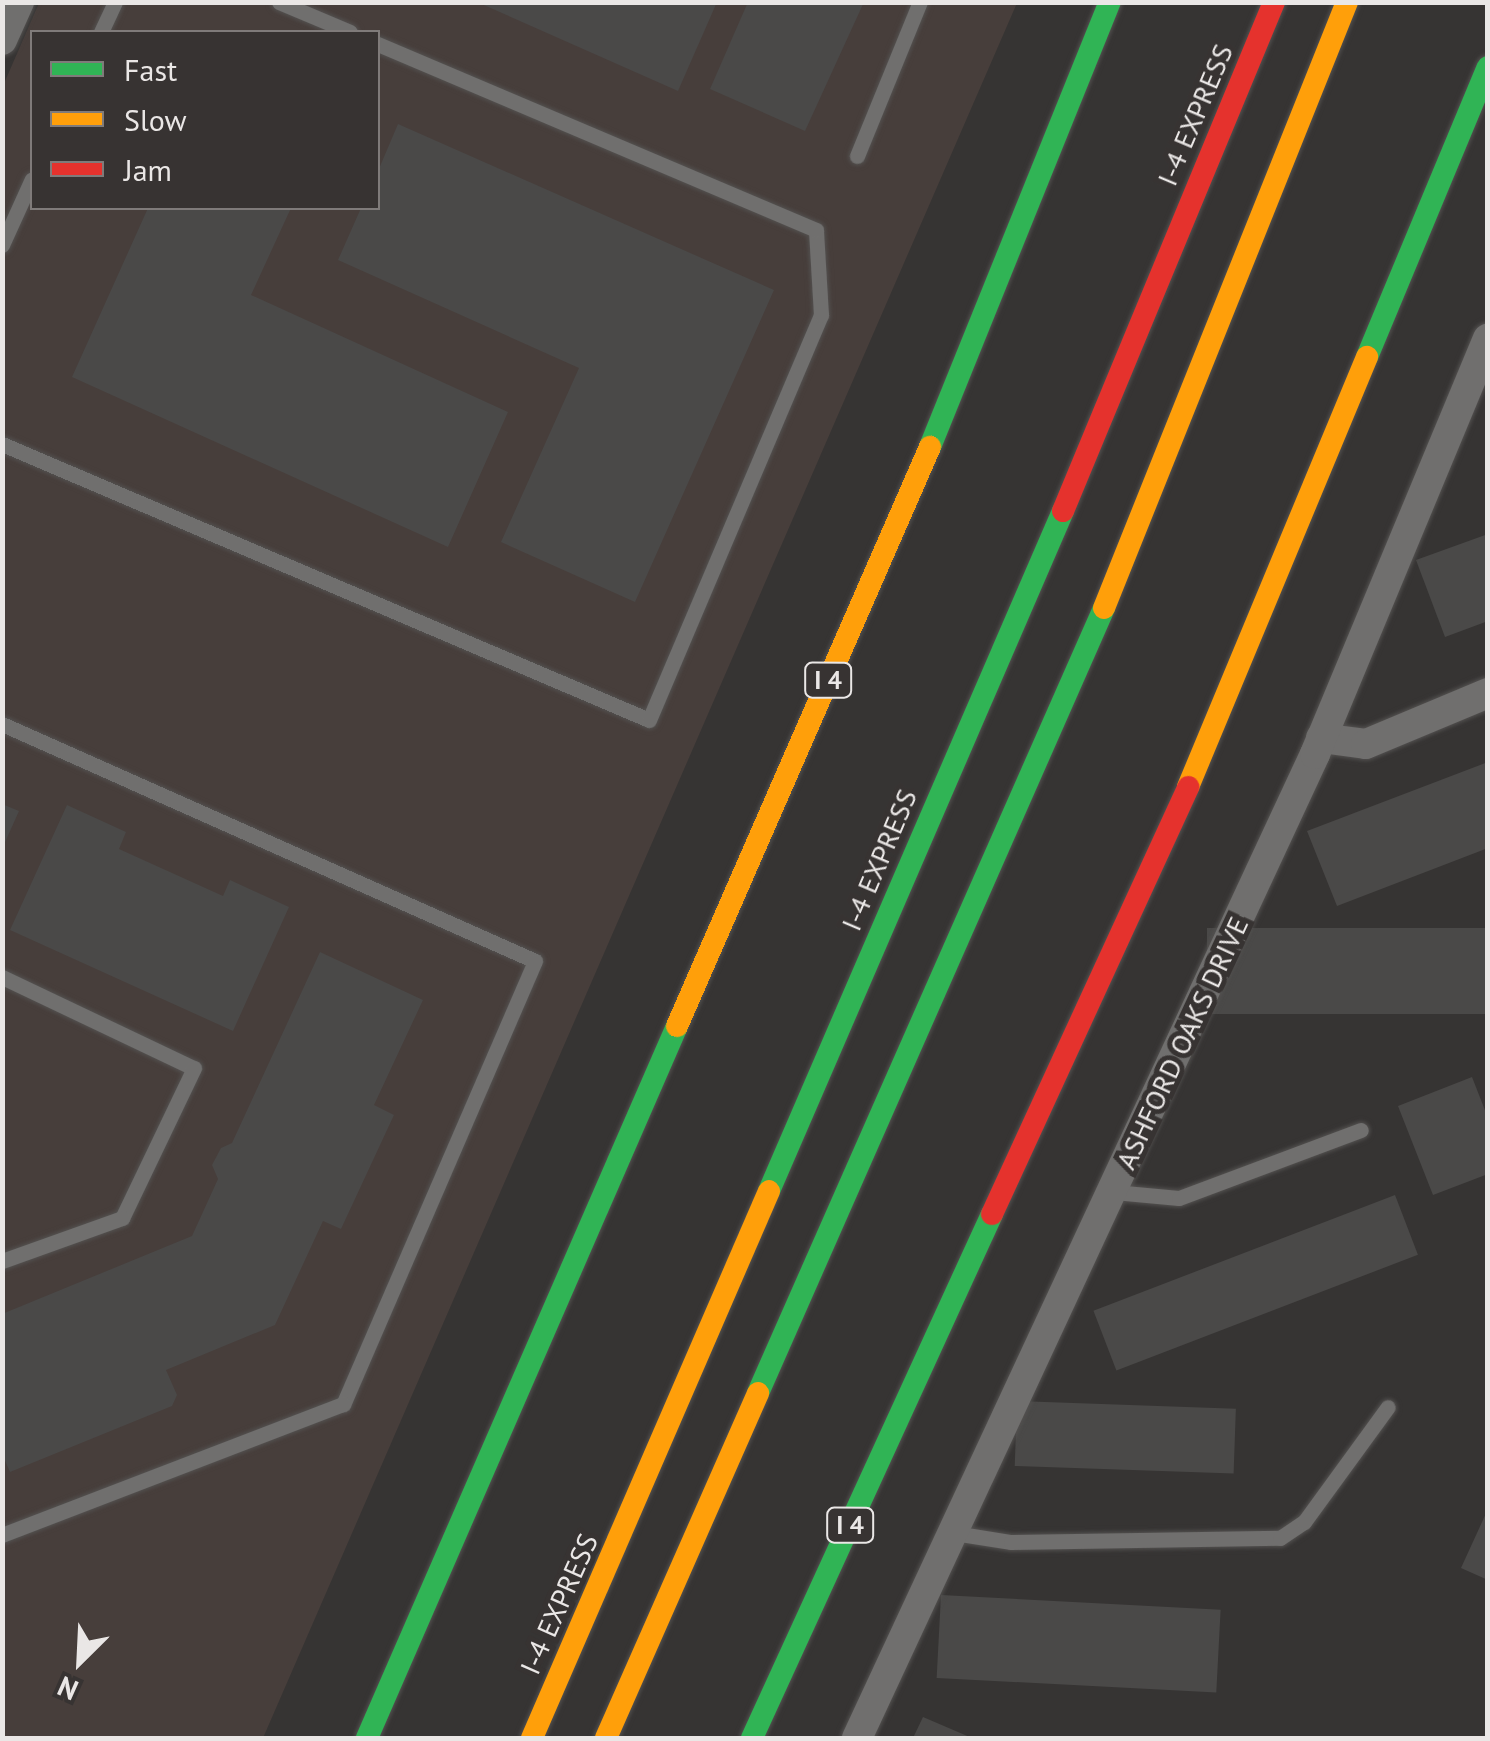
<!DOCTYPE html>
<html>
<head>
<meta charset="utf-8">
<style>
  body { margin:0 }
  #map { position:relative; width:1490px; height:1741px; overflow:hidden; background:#363433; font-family:"PT Sans",sans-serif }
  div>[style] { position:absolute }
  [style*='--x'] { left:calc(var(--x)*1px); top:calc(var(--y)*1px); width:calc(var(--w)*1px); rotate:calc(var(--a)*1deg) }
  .built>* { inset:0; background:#473e3b }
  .building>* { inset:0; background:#4a4948; transform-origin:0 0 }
  .roads { filter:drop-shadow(0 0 2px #535150) drop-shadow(0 0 2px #535150) }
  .lane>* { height:15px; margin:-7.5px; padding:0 7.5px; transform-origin:7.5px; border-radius:7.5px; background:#706f6e }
  .street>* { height:30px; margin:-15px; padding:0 15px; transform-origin:15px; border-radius:15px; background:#706f6e }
  .fast>* { height:22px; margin:-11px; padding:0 11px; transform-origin:11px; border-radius:11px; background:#30b455 }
  .slow>* { height:22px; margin:-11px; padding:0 11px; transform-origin:11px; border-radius:11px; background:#ff9f0a }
  .jam>* { height:22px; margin:-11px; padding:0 11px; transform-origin:11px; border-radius:11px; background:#e5322d }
  span { translate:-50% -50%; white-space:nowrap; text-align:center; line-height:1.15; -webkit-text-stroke:10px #373332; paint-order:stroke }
  .shield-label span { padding:2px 8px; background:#373332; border:2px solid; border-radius:8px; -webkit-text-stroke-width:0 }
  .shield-label { font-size:25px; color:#eae7e6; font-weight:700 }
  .street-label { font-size:28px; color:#eae7e6 }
  .frame { position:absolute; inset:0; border:5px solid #eae7e6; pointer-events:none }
  .legend { position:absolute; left:30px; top:30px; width:350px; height:180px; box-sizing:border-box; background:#373332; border:2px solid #7f7b7a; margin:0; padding:12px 18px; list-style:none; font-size:30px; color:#eae7e6 }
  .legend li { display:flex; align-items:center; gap:20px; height:50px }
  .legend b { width:50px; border:2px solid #7f7b7a }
  .north { position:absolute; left:30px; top:1611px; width:100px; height:100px; -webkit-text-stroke:8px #373332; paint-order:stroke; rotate:204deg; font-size:28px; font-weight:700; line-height:40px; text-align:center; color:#eae7e6 }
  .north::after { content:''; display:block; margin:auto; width:35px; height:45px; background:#eae7e6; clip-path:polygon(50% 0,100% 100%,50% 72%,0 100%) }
</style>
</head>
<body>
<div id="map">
  <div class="built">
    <div style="clip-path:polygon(evenodd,39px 3px,1017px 3px,263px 1738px,3px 1738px,2px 88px,39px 3px,32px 32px,378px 32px,378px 208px,32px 208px,32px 32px)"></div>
  </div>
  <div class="building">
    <div style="clip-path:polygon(477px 2px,717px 2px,678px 91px)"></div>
    <div style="clip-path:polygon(748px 2px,864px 2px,805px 131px,710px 89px)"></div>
    <div style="clip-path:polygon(398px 124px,774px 290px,635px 602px,501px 542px,579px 368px,338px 260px,361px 208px,378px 208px,378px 171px)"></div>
    <div style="clip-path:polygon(148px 208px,291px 208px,251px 295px,508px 412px,448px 547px,72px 377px)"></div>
    <div style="clip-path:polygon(1488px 534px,1488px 621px,1445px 637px,1416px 560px)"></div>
    <div style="clip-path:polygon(1488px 762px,1488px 848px,1337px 906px,1307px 831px)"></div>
    <div style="clip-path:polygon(2px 804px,19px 811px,2px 849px)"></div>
    <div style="clip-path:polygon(67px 805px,126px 832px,119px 849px,223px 896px,230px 880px,289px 907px,233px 1031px,10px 930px)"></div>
    <div style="left:1488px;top:928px;width:86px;height:281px;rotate:90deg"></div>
    <div style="clip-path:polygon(320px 952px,423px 1000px,374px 1105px,394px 1115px,341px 1229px,323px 1221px,275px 1325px,166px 1370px,177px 1395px,172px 1406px,10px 1472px,2px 1454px,2px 1314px,192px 1236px,218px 1179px,212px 1165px,221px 1148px,232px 1143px)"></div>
    <div style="clip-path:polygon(1472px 1077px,1488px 1118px,1488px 1174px,1433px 1195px,1398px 1106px)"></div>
    <div style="left:1395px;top:1195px;width:64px;height:323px;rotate:69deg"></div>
    <div style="left:1017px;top:1401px;width:219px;height:65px;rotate:2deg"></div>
    <div style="clip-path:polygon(1488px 1509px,1488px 1580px,1461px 1568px)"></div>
    <div style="left:941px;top:1595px;width:280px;height:83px;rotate:3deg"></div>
    <div style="clip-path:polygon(923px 1717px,972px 1738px,913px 1738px)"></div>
  </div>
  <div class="roads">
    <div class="lane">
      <div style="--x:279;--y:2;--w:77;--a:22.9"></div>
      <div style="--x:101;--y:32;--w:33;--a:-65"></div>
      <div style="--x:857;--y:156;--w:166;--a:-67.8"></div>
      <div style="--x:2;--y:245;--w:72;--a:-65.6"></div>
      <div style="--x:2;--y:444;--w:703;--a:23.1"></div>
      <div style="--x:649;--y:720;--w:440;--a:-67"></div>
      <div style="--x:821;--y:315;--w:85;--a:-93.4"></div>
      <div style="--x:816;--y:230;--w:476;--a:-157"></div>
      <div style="--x:2;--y:724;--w:583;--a:23.97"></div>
      <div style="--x:535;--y:961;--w:483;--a:113.4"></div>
      <div style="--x:343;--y:1404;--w:365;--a:159"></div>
      <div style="--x:2;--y:977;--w:212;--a:25.4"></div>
      <div style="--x:194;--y:1068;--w:166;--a:115.6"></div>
      <div style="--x:122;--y:1218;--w:127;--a:160.3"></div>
      <div style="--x:1114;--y:1192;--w:65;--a:5.3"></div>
      <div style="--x:1179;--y:1198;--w:194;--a:-20.5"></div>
      <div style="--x:954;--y:1533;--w:58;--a:9"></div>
      <div style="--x:1011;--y:1542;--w:269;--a:-0.9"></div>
      <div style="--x:1280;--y:1538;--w:29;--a:-34"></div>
      <div style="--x:1304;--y:1522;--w:142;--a:-53.9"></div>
    </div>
    <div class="street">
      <div style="--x:2;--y:40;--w:42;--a:-65.9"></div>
      <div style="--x:1321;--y:738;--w:45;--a:7.6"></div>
      <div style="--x:1366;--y:744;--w:132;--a:-22.7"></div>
      <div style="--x:857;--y:1738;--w:1085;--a:-65.04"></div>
      <div style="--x:1315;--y:754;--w:450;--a:-67.4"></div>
    </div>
    <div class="fast">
      <div style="--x:1367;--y:357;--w:314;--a:-67.4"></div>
      <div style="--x:930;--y:447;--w:480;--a:-68"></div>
      <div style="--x:769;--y:1191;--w:741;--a:-66.62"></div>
      <div style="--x:758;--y:1393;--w:858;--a:-66.21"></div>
      <div style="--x:367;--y:1738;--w:777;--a:-66.47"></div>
      <div style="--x:752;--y:1738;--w:576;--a:-65.39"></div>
    </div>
    <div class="slow">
      <div style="--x:1104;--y:608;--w:653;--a:-68.15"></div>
      <div style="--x:1188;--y:787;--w:466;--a:-67.4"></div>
      <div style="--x:677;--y:1026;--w:632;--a:-66.4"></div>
      <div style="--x:532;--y:1738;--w:596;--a:-66.57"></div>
      <div style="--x:606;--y:1738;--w:377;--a:-66.2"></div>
    </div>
    <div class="jam">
      <div style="--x:1063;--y:511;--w:551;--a:-67.48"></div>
      <div style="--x:992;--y:1214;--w:470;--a:-65.3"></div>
    </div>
  </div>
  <div class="shield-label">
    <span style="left:828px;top:680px">I 4</span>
    <span style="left:850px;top:1525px">I 4</span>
  </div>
  <div class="street-label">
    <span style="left:1195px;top:115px;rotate:-67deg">I-4 EXPRESS</span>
    <span style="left:879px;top:860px;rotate:-67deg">I-4 EXPRESS</span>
    <span style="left:1182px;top:1043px;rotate:-65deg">ASHFORD OAKS DRIVE</span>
    <span style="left:559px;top:1604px;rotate:-66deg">I-4 EXPRESS</span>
  </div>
  <div class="frame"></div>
  <ul class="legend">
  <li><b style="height:12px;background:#30b455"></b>Fast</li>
  <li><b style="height:12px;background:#ff9f0a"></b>Slow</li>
  <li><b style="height:12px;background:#e5322d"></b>Jam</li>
  </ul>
  <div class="north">N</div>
</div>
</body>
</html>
